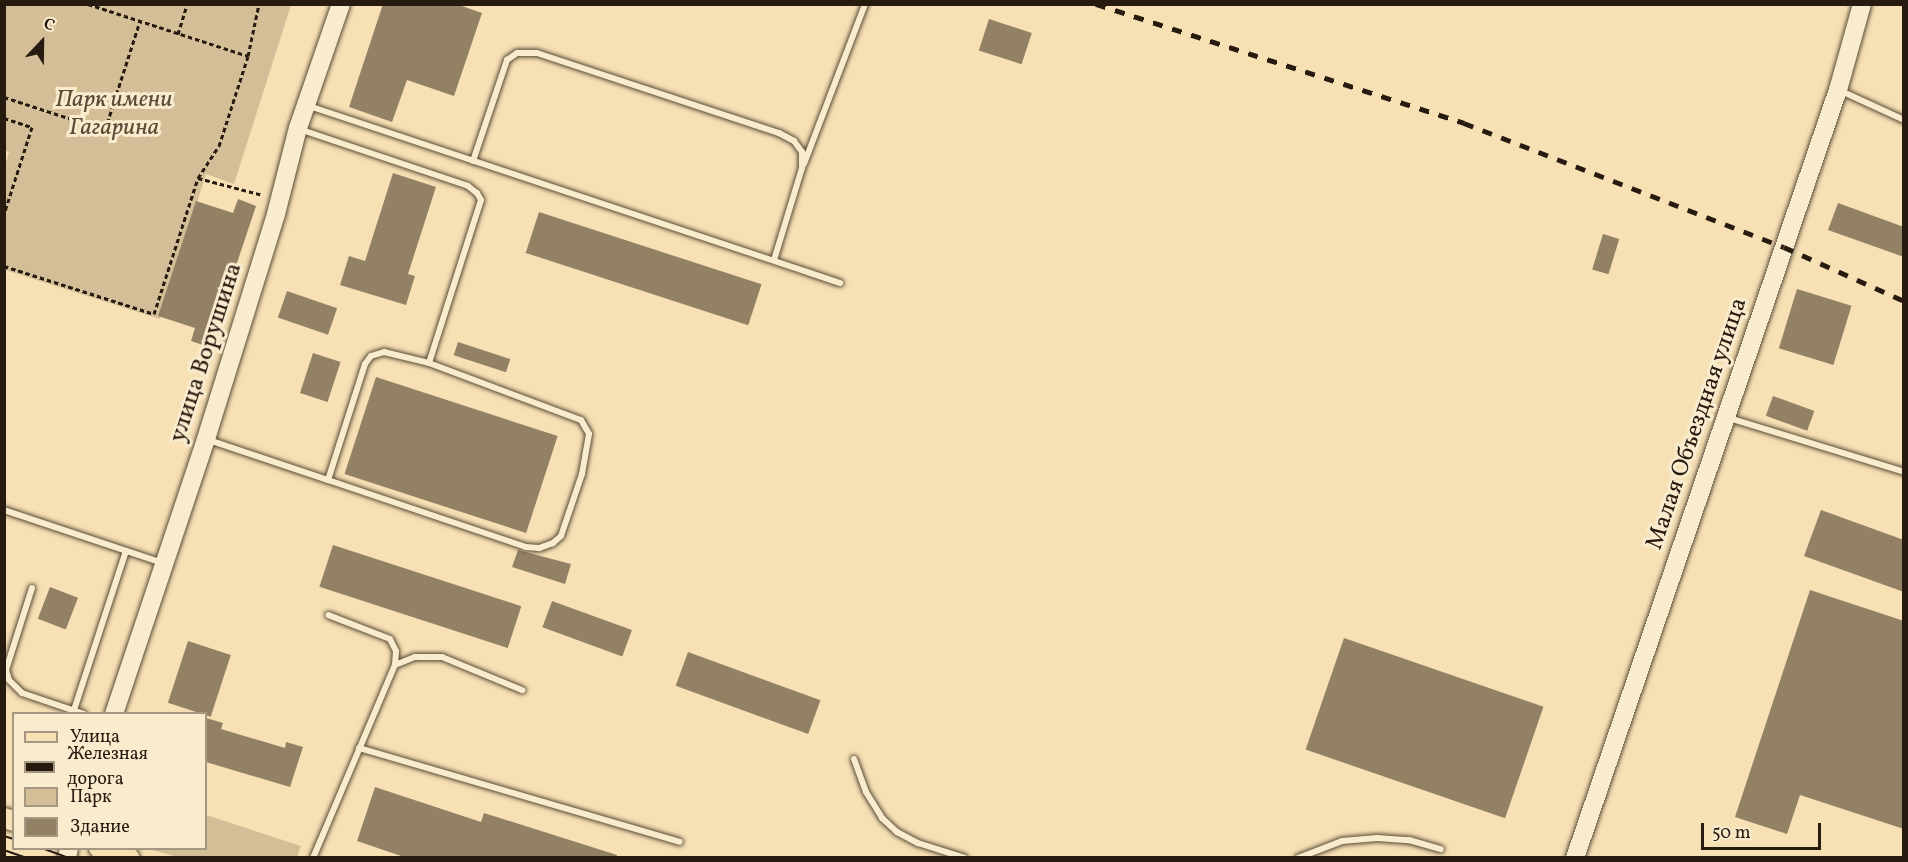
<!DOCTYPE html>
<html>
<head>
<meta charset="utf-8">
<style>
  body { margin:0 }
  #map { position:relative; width:1908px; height:862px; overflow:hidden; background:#f6e0b4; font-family:Vollkorn,serif }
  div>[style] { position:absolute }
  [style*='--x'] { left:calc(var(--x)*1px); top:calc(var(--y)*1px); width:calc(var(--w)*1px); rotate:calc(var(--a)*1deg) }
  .green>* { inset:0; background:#d3be98 }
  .building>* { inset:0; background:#938165; transform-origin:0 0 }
  .path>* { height:3px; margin-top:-1.5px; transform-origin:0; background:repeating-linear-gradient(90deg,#271a0f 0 4.5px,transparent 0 7.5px) }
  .roads { filter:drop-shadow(0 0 2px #5b4c38) drop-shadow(0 0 2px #5b4c38) }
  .lane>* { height:6px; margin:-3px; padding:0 3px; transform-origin:3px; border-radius:3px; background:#f9ebce }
  .secondary>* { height:18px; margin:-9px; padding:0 9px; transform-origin:9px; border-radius:9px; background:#f9ebce }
  .primary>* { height:20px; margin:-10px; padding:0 10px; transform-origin:10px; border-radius:10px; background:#f6e0b4 }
  .tram>* { height:1.5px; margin:-0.75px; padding:0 0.75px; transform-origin:0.75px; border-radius:0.75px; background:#271a0f }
  .rail>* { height:4.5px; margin-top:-2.25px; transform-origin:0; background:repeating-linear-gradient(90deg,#271a0f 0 10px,transparent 0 20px) }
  span { translate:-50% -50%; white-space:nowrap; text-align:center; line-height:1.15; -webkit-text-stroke:6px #f9ebce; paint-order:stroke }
  .park-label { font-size:24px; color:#5b4b38; font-style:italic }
  .street-label { font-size:24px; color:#271a0f }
  .frame { position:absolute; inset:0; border:6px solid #271a0f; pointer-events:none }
  .legend { position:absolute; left:12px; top:712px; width:195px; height:138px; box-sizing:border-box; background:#f9ebce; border:2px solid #a59782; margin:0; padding:8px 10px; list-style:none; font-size:18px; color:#271a0f }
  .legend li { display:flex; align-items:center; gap:12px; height:30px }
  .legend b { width:30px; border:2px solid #a59782 }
  .north { position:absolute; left:12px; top:12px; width:60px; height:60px; -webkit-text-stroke:4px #f9ebce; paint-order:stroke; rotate:22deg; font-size:16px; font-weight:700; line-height:24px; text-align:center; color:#271a0f }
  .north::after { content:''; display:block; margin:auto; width:21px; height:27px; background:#271a0f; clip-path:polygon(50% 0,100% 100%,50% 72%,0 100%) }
  .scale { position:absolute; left:1701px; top:823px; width:120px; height:27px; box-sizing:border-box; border:3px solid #271a0f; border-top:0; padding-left:8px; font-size:18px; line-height:21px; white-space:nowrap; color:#271a0f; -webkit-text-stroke:4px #f9ebce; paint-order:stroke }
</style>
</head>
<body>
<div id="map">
  <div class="green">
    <div style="clip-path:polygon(4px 5px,291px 5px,234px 184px,206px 174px,160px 319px,5px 270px,4px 169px,9px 152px,4px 150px)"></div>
    <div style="clip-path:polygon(206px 815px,301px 846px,297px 857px,178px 857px,148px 849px,206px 848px)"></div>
  </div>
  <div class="building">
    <div style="clip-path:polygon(383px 4px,456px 4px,482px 13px,454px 96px,407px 80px,392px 122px,349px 107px)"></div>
    <div style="left:989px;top:19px;width:45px;height:33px;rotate:18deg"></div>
    <div style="clip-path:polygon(393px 173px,436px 187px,408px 274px,415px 276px,406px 305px,340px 285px,349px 256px,365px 261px)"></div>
    <div style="clip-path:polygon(238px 199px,256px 206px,209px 347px,191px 341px,195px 328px,158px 316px,196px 201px,233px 213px)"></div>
    <div style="clip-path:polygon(1838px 203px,1904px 227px,1904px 257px,1828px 230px)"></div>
    <div style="left:539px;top:212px;width:234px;height:43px;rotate:18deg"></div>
    <div style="left:1603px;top:234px;width:17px;height:37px;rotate:17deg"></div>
    <div style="left:1797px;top:289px;width:57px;height:62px;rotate:17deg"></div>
    <div style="left:287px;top:291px;width:53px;height:28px;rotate:19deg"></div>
    <div style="left:458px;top:342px;width:55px;height:14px;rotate:18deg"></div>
    <div style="left:313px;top:353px;width:29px;height:42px;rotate:18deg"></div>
    <div style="left:376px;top:377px;width:191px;height:102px;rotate:18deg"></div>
    <div style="left:1773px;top:396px;width:44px;height:21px;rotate:20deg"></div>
    <div style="clip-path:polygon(1821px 510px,1904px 540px,1904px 592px,1804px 556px)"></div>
    <div style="left:333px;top:545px;width:198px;height:44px;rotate:18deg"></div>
    <div style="clip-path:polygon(518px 550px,571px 564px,565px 584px,512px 567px)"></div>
    <div style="left:50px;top:587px;width:30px;height:34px;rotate:21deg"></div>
    <div style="clip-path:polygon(1810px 590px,1904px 621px,1904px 829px,1800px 795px,1787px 834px,1735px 817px)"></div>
    <div style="left:552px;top:601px;width:85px;height:28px;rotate:20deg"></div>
    <div style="left:1344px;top:638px;width:211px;height:118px;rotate:19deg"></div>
    <div style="left:188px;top:641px;width:45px;height:65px;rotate:18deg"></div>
    <div style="left:688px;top:652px;width:141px;height:36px;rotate:20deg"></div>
    <div style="clip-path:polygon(206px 718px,223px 723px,221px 729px,285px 748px,286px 742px,303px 747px,290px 787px,206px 762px)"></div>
    <div style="clip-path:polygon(375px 787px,481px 822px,484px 813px,617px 855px,616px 858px,407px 858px,357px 841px)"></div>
  </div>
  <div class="path">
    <div style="--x:88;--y:4;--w:168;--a:18"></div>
    <div style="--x:178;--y:34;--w:31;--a:-73"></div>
    <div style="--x:4;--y:97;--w:106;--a:18.1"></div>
    <div style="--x:105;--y:130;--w:114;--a:-72.2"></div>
    <div style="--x:4;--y:118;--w:29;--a:18"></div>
    <div style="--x:32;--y:127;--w:91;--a:107.8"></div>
    <div style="--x:198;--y:178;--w:67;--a:14.7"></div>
    <div style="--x:4;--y:266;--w:157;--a:17.7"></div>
    <div style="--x:154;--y:314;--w:143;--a:-72.1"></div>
    <div style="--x:198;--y:178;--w:38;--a:-57"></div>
    <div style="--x:219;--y:146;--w:95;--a:-72.1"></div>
    <div style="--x:248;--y:56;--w:53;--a:-78.1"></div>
  </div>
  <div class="roads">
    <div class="lane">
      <div style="--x:1841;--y:91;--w:69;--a:24.7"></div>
      <div style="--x:309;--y:106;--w:560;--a:18.43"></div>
      <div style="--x:299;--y:129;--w:178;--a:18.6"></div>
      <div style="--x:468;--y:186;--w:11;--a:38"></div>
      <div style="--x:477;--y:193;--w:8;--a:60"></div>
      <div style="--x:481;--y:200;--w:171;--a:107.7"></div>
      <div style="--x:473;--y:161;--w:107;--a:-71.4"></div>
      <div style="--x:507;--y:60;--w:12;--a:-35"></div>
      <div style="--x:517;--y:53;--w:20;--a:0"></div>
      <div style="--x:537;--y:53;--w:255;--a:18.3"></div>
      <div style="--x:779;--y:133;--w:17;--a:28"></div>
      <div style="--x:794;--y:141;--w:14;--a:54"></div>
      <div style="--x:802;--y:152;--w:16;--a:90"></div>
      <div style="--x:802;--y:168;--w:96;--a:106.9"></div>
      <div style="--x:804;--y:164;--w:171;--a:-69.1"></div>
      <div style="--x:384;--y:352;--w:46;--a:13.7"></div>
      <div style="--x:429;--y:363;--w:162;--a:20.6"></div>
      <div style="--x:581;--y:420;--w:16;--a:60"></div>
      <div style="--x:589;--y:434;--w:41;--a:99.9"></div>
      <div style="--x:582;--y:474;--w:65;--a:108.7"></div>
      <div style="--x:561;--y:536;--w:11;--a:139"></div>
      <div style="--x:553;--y:543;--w:15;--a:160"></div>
      <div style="--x:539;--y:548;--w:13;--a:-176"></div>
      <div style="--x:526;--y:547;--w:209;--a:-161.3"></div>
      <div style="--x:328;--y:480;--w:122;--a:-72.3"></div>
      <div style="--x:365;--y:364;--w:10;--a:-53"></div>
      <div style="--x:371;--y:356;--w:14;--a:-17"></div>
      <div style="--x:1729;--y:418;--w:183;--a:17.1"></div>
      <div style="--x:209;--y:440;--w:126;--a:18.6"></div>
      <div style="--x:4;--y:510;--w:167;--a:18.5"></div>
      <div style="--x:32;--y:588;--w:86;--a:107.6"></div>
      <div style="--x:6;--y:670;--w:10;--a:73"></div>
      <div style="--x:9;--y:680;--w:18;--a:45"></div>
      <div style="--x:22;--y:693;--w:65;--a:18.7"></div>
      <div style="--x:395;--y:665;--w:22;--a:-22"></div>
      <div style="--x:415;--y:657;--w:27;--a:0"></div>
      <div style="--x:442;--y:657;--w:87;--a:22.4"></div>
      <div style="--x:74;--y:710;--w:167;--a:-71.9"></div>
      <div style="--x:359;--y:748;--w:334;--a:16.3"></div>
      <div style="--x:854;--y:759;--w:35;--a:70"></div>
      <div style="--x:866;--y:792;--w:31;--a:58"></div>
      <div style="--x:882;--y:818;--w:21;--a:43"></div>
      <div style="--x:897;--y:832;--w:24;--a:28"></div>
      <div style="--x:918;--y:843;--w:49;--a:17.7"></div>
      <div style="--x:313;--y:858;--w:210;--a:-67"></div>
      <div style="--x:395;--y:665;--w:14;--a:-86"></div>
      <div style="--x:396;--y:651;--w:13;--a:-117"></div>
      <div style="--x:390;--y:639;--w:66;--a:-158.8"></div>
      <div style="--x:1298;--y:858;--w:47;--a:-21.1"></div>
      <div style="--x:1342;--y:841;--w:35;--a:-5"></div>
      <div style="--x:1377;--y:838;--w:32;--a:4"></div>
      <div style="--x:1409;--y:840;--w:33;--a:16"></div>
    </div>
    <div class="secondary">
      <div style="--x:114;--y:714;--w:290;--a:-71.5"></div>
      <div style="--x:206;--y:439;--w:236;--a:-72.7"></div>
      <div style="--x:276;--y:214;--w:89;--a:-75.7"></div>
      <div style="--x:298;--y:128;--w:131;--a:-70.9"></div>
      <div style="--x:67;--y:858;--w:10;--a:-79"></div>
      <div style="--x:1575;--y:858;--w:812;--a:-71.1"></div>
      <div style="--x:1838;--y:90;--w:89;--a:-74.4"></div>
    </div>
    <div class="primary">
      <div style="--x:4;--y:818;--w:10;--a:17"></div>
      <div style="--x:99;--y:848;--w:32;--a:18"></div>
    </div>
  </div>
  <div class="tram">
    <div style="--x:4;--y:836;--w:10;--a:17"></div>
    <div style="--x:42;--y:848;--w:29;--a:20"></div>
    <div style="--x:4;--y:850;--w:24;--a:19"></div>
  </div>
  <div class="rail">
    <div style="--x:1096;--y:4;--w:387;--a:17.9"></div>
    <div style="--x:1464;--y:123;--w:343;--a:21.2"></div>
    <div style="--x:1784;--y:247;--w:132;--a:24.2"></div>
  </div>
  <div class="park-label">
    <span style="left:114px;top:115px">Парк имени<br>Гагарина</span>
  </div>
  <div class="street-label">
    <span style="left:207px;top:353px;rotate:-72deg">улица Ворушина</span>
    <span style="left:1698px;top:424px;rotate:-71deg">Малая Объездная улица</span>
  </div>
  <div class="frame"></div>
  <ul class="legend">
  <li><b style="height:8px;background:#f6e0b4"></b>Улица</li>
  <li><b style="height:8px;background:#271a0f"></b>Железная дорога</li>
  <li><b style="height:16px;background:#d3be98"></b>Парк</li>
  <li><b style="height:16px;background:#938165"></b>Здание</li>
  </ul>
  <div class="north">С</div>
  <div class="scale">50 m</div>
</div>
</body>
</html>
